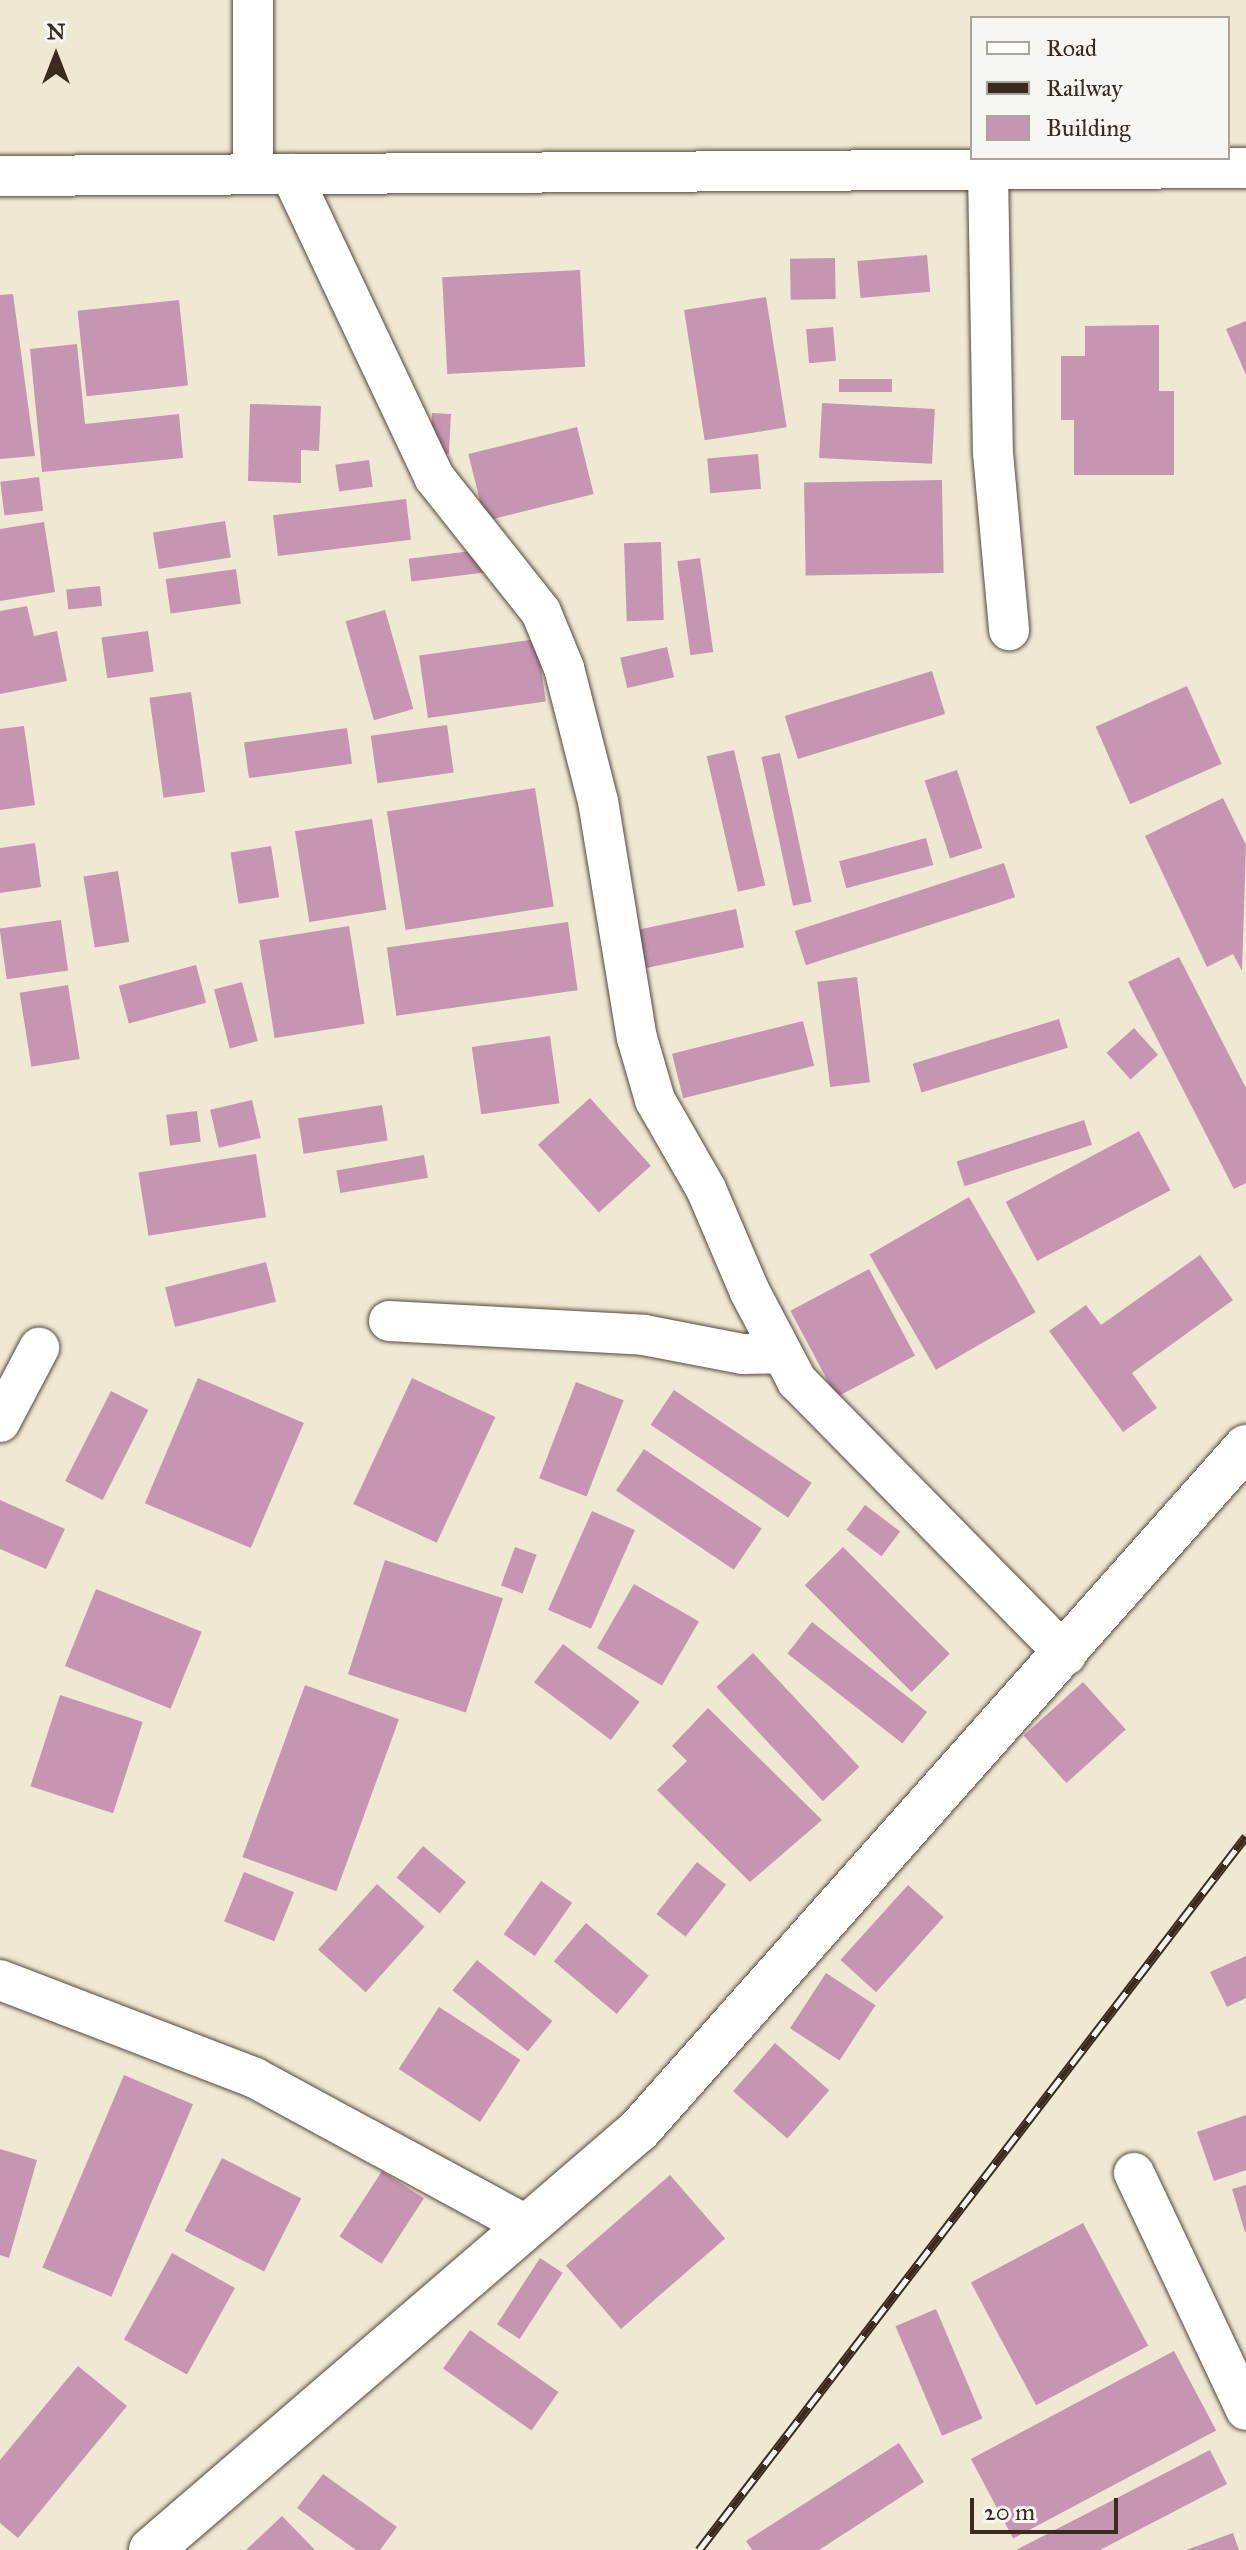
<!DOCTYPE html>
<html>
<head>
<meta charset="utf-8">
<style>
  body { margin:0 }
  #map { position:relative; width:1246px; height:2550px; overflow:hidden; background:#efe9d4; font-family:"IM FELL Great Primer",serif }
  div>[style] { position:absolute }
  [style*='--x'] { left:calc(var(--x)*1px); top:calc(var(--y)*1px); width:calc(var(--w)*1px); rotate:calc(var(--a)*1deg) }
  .building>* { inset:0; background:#c695b2; transform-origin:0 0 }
  .roads { filter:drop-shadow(0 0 2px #564739) drop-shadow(0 0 2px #564739) }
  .street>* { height:40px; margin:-20px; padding:0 20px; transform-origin:20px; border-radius:20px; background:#fff }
  .secondary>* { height:44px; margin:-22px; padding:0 22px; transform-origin:22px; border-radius:22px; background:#fff }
  .rail>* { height:9px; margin-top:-4.5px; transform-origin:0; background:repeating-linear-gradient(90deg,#f6f6f2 0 18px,#3b2a1e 0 36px); box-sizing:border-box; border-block:2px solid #3b2a1e }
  span { translate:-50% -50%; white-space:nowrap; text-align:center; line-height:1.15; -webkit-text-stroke:6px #f6f6f2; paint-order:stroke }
  .legend { position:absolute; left:970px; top:16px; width:260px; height:144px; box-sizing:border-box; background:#f6f6f2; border:2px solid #aba49d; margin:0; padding:10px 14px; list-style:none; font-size:24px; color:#3b2a1e }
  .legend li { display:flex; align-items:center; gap:16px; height:40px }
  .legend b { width:40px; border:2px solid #aba49d }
  .north { position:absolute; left:16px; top:16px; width:80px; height:80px; -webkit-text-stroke:6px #f6f6f2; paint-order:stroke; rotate:0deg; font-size:22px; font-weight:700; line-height:32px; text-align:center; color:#3b2a1e }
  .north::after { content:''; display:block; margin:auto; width:28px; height:36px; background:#3b2a1e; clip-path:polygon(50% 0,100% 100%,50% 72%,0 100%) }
  .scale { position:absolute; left:970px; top:2498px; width:148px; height:36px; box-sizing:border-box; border:4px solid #3b2a1e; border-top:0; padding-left:10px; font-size:24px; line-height:28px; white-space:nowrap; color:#3b2a1e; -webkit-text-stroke:6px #f6f6f2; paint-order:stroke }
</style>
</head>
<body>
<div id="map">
  <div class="building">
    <div style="left:927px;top:255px;width:37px;height:70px;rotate:85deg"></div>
    <div style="left:835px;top:258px;width:41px;height:45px;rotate:89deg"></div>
    <div style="left:580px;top:270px;width:97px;height:138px;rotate:87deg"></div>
    <div style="clip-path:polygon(13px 294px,35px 456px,0 459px,0 295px)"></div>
    <div style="left:766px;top:297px;width:132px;height:83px;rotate:81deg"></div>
    <div style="left:179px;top:300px;width:86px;height:102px;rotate:84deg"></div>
    <div style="clip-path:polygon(1246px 321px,1246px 375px,1226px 329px)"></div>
    <div style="clip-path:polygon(1159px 325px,1159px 391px,1174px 391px,1174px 475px,1074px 475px,1074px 420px,1061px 420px,1061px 356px,1085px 356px,1085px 326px)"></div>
    <div style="left:833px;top:327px;width:34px;height:27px;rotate:85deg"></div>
    <div style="clip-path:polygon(77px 344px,85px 424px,179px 414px,183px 458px,42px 472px,30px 349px)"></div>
    <div style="left:892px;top:379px;width:13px;height:53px;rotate:90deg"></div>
    <div style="left:822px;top:403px;width:113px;height:55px;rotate:3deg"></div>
    <div style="clip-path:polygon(250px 404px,321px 406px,319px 451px,301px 450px,301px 483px,248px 481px)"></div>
    <div style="left:432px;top:413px;width:19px;height:40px;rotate:3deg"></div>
    <div style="left:577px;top:427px;width:69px;height:112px;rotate:76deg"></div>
    <div style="left:758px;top:454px;width:35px;height:51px;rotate:85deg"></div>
    <div style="left:369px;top:460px;width:27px;height:34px;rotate:82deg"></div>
    <div style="left:39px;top:477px;width:34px;height:39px;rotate:83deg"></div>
    <div style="left:942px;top:480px;width:93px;height:138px;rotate:89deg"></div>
    <div style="left:406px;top:499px;width:41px;height:134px;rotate:83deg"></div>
    <div style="left:225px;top:521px;width:37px;height:73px;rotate:81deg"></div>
    <div style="clip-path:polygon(44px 522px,55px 592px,0 601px,0 529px)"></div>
    <div style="left:661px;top:542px;width:78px;height:37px;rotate:88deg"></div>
    <div style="left:488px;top:549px;width:23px;height:80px;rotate:83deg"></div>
    <div style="left:700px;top:558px;width:95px;height:23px;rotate:82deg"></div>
    <div style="left:236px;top:569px;width:35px;height:71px;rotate:82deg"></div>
    <div style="left:100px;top:586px;width:20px;height:34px;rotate:84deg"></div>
    <div style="clip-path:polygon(27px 606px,34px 636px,57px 631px,67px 681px,0 694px,0 611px)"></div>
    <div style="left:385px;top:610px;width:103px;height:41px;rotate:74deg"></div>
    <div style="left:148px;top:631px;width:41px;height:47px;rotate:82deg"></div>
    <div style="left:537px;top:639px;width:63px;height:119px;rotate:82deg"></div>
    <div style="left:667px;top:647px;width:31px;height:48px;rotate:77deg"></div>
    <div style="left:932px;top:671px;width:45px;height:154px;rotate:73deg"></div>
    <div style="left:1187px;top:686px;width:85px;height:100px;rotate:66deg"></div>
    <div style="left:191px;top:692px;width:101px;height:42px;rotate:82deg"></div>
    <div style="left:447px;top:725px;width:48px;height:77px;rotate:82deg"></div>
    <div style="clip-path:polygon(24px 726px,35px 805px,0 810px,0 729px)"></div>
    <div style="left:347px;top:728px;width:36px;height:104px;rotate:82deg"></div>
    <div style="left:734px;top:750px;width:139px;height:28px;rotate:77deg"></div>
    <div style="left:780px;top:753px;width:152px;height:19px;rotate:78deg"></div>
    <div style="left:957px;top:770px;width:82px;height:34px;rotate:72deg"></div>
    <div style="left:535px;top:788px;width:120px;height:150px;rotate:81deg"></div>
    <div style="clip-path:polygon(1223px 798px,1246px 845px,1242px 971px,1233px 954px,1207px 967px,1145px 836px)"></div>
    <div style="left:372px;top:819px;width:92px;height:78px;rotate:81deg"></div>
    <div style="left:926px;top:838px;width:28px;height:90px;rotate:75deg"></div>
    <div style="clip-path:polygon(35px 843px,41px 887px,0 893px,0 848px)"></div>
    <div style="left:271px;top:846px;width:52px;height:41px;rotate:81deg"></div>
    <div style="left:1004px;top:863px;width:36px;height:220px;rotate:72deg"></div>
    <div style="left:118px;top:871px;width:72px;height:35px;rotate:81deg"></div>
    <div style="left:736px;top:909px;width:39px;height:100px;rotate:78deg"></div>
    <div style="left:61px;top:920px;width:51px;height:62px;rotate:82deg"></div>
    <div style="left:568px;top:922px;width:69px;height:183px;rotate:82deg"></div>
    <div style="left:349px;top:926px;width:99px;height:91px;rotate:81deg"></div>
    <div style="clip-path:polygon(1179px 957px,1246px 1088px,1246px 1183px,1234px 1189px,1128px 982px)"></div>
    <div style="left:196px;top:965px;width:39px;height:80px;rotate:75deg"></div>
    <div style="left:857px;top:977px;width:106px;height:40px;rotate:83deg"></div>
    <div style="left:242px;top:982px;width:61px;height:29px;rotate:75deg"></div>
    <div style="left:68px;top:985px;width:75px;height:49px;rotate:81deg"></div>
    <div style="left:1059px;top:1019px;width:30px;height:153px;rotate:73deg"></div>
    <div style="left:803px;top:1021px;width:46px;height:135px;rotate:76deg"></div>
    <div style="left:1134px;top:1028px;width:36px;height:37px;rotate:48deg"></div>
    <div style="left:550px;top:1036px;width:68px;height:79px;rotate:82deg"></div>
    <div style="left:590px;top:1098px;width:91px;height:70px;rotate:48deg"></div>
    <div style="left:252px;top:1100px;width:39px;height:43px;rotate:77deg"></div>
    <div style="left:382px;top:1105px;width:36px;height:85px;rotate:81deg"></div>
    <div style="left:197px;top:1111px;width:31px;height:31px;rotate:83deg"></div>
    <div style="left:1084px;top:1120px;width:26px;height:134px;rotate:72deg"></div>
    <div style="left:1139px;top:1131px;width:67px;height:151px;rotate:62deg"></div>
    <div style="left:256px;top:1154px;width:64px;height:119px;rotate:81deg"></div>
    <div style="left:424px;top:1155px;width:23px;height:89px;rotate:80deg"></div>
    <div style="left:969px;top:1197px;width:133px;height:115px;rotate:60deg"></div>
    <div style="clip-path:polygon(1200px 1255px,1233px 1300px,1132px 1373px,1157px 1408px,1123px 1432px,1049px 1331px,1086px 1305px,1101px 1325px)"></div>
    <div style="left:266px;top:1262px;width:41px;height:104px;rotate:76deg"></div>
    <div style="left:869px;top:1269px;width:98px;height:89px;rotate:62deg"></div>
    <div style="left:198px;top:1378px;width:115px;height:136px;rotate:23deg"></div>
    <div style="left:412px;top:1378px;width:92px;height:139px;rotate:25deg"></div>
    <div style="left:576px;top:1382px;width:51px;height:103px;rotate:21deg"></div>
    <div style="left:674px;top:1390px;width:166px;height:42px;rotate:34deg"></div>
    <div style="left:111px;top:1391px;width:42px;height:101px;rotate:27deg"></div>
    <div style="left:644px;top:1449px;width:142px;height:50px;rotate:34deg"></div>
    <div style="clip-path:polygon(0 1500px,65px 1529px,46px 1569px,0 1549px)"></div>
    <div style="left:865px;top:1505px;width:44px;height:31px;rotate:37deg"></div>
    <div style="left:592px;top:1511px;width:47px;height:108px;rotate:24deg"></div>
    <div style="left:515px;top:1547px;width:23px;height:41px;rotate:20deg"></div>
    <div style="left:843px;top:1547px;width:151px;height:54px;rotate:45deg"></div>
    <div style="left:385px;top:1560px;width:124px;height:120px;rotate:18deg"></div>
    <div style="left:634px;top:1584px;width:75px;height:74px;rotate:30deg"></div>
    <div style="left:96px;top:1589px;width:114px;height:83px;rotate:22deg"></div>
    <div style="left:812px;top:1622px;width:146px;height:40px;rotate:38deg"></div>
    <div style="left:563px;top:1644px;width:96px;height:48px;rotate:37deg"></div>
    <div style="left:753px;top:1653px;width:156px;height:50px;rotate:47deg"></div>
    <div style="left:1083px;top:1682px;width:64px;height:80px;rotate:48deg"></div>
    <div style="left:305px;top:1685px;width:100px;height:183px;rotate:20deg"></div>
    <div style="left:60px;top:1695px;width:87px;height:96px;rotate:18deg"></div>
    <div style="clip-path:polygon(708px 1708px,822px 1820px,750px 1882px,657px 1790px,687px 1761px,672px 1746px)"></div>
    <div style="left:423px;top:1846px;width:56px;height:41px;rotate:40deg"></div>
    <div style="left:697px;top:1862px;width:37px;height:66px;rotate:38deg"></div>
    <div style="left:244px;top:1872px;width:54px;height:53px;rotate:22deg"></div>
    <div style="left:541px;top:1881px;width:38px;height:65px;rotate:35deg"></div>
    <div style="left:377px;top:1884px;width:64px;height:88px;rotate:42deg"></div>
    <div style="left:908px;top:1885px;width:48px;height:101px;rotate:42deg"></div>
    <div style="left:586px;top:1923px;width:82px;height:50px;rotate:40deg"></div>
    <div style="clip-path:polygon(1246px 1956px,1246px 1998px,1227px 2007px,1210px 1972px)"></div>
    <div style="left:477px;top:1960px;width:97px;height:39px;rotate:39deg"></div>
    <div style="left:826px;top:1973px;width:59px;height:66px;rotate:33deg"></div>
    <div style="left:439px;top:2007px;width:97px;height:74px;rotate:33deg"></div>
    <div style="left:775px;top:2043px;width:72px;height:64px;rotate:41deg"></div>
    <div style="left:124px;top:2075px;width:75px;height:209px;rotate:23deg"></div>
    <div style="clip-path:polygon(1246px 2115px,1246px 2170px,1214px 2181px,1197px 2132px)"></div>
    <div style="clip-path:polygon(0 2149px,37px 2160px,9px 2258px,0 2255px)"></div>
    <div style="left:222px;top:2158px;width:89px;height:82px;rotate:27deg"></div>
    <div style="left:382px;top:2171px;width:50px;height:78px;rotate:33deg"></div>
    <div style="left:670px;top:2175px;width:84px;height:138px;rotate:49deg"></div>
    <div style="clip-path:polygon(1246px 2185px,1246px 2232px,1245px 2232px,1232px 2189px)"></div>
    <div style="left:1083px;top:2223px;width:139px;height:127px;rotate:62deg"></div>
    <div style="left:172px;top:2253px;width:72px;height:99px;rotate:29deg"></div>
    <div style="left:540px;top:2258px;width:27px;height:79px;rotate:33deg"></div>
    <div style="left:936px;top:2309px;width:119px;height:44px;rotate:67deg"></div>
    <div style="left:470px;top:2330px;width:108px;height:47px;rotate:35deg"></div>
    <div style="left:1174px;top:2351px;width:90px;height:230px;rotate:62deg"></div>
    <div style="clip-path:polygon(78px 2366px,127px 2406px,18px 2538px,0 2523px,0 2460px)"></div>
    <div style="clip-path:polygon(899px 2443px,924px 2482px,819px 2550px,752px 2550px,746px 2541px)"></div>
    <div style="clip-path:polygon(1210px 2450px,1227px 2484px,1100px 2550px,1016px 2550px)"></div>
    <div style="clip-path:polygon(323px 2474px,397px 2527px,380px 2550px,356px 2550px,297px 2508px)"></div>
    <div style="clip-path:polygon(282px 2516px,315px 2550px,246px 2550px)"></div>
    <div style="clip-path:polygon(1233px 2533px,1239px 2550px,1186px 2550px)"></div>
  </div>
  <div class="roads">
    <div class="street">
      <div style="--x:253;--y:0;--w:174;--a:90"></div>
      <div style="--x:988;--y:171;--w:282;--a:89"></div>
      <div style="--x:993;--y:453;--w:178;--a:84.8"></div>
      <div style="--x:291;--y:174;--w:335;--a:64.7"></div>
      <div style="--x:434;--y:477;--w:172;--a:51.6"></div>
      <div style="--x:541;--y:612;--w:61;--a:67.7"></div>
      <div style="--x:564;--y:668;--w:137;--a:75.7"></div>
      <div style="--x:598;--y:801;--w:240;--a:80.7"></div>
      <div style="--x:637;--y:1038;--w:65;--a:73.8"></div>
      <div style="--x:655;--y:1100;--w:103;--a:60.2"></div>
      <div style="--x:706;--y:1189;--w:112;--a:66.9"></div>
      <div style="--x:750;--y:1292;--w:101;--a:62.2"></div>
      <div style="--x:797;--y:1381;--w:384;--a:45.5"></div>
      <div style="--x:0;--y:176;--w:1246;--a:-0.37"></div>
      <div style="--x:389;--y:1321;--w:255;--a:3.1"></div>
      <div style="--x:644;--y:1335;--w:101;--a:10.9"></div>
      <div style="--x:743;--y:1354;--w:39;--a:-1"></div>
      <div style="--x:0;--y:1422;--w:84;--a:-62.2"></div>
      <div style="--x:0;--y:1980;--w:273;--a:21"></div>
      <div style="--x:255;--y:2078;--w:311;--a:28.5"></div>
      <div style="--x:1134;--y:2173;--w:262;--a:64.7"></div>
    </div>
    <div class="secondary">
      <div style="--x:151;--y:2550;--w:644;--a:-40.72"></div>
      <div style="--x:639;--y:2130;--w:914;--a:-48.37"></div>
    </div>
  </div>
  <div class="rail">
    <div style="--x:699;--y:2550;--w:899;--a:-52.54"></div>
  </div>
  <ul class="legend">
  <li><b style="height:10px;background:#fff"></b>Road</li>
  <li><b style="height:10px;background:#3b2a1e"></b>Railway</li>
  <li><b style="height:22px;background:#c695b2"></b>Building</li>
  </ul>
  <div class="north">N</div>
  <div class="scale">20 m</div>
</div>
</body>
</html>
